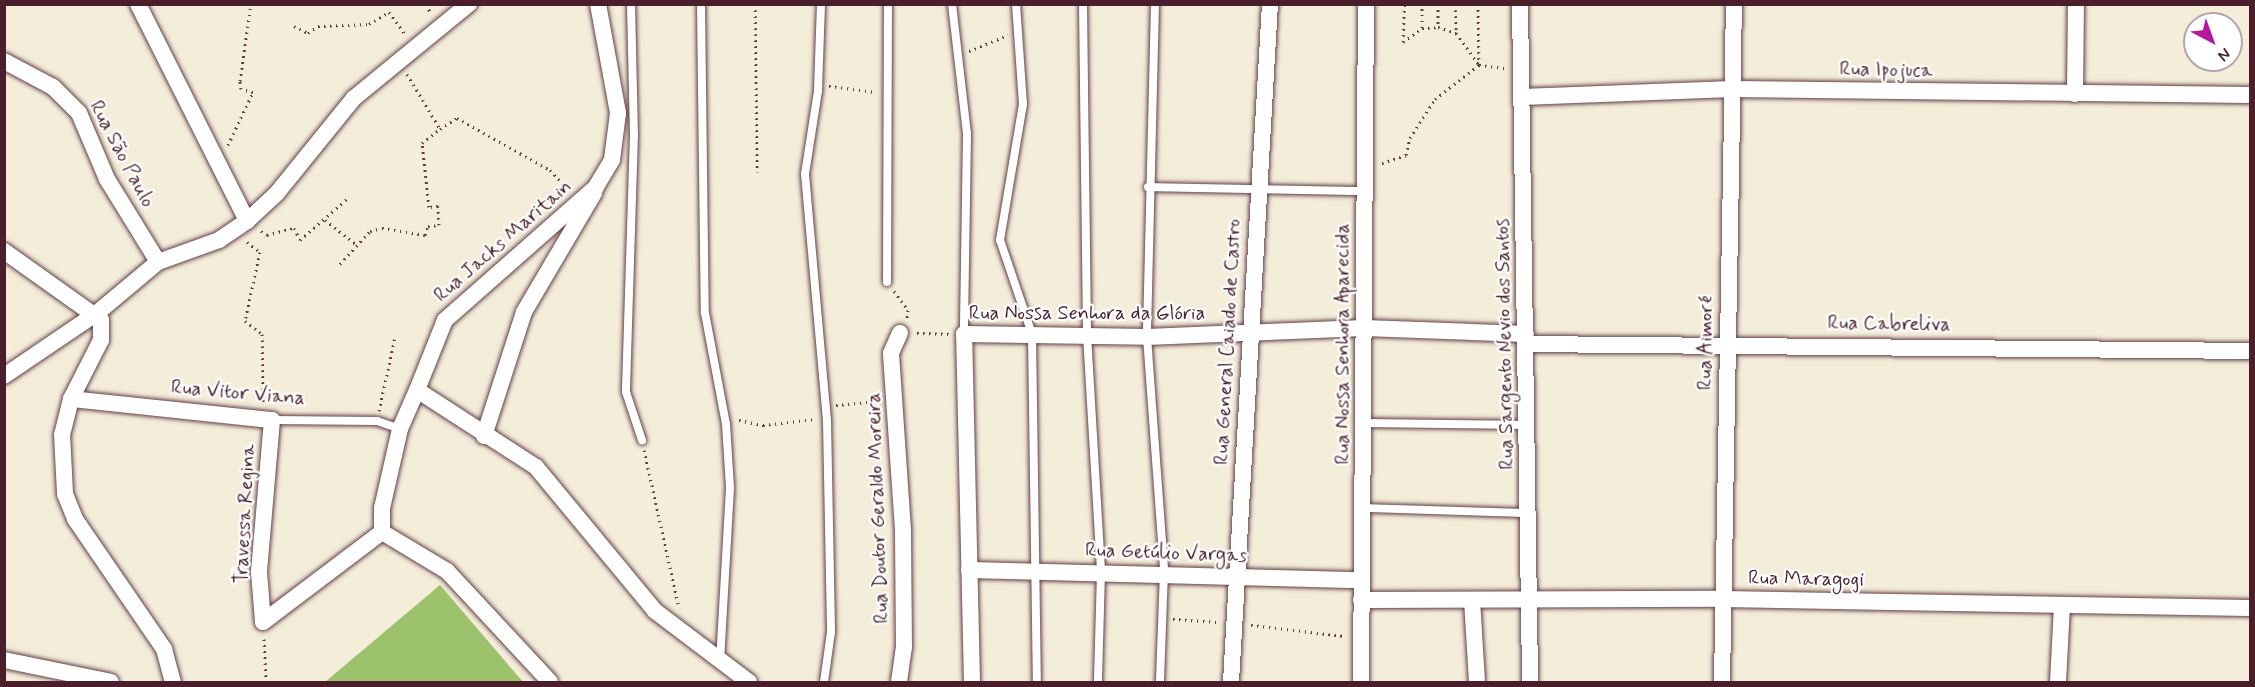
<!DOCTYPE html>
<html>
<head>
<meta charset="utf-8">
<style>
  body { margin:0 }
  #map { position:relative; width:2255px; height:687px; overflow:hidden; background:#f4edda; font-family:Mynerve,sans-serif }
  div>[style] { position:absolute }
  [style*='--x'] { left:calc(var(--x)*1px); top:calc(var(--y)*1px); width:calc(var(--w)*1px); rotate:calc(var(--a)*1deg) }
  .green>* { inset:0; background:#9dc26d }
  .path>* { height:3px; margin-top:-1.5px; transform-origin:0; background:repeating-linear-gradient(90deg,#643e45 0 1.5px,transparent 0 6px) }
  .roads { filter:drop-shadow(0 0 2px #643e45) drop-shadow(0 0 2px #643e45) }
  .lane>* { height:8px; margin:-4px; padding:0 4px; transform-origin:4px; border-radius:4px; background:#fff }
  .street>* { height:16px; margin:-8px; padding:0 8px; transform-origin:8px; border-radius:8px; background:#fff }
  span { translate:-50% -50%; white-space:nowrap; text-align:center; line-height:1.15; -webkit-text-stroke:4.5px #fff; paint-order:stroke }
  .street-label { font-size:20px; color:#4a1f2b }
  .frame { position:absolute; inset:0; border:6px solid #4a1f2b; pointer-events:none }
  .north { position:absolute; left:2183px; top:12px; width:60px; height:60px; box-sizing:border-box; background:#fff; border:2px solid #b7a5aa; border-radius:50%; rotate:139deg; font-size:16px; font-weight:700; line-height:24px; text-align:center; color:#4a1f2b }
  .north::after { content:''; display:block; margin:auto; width:21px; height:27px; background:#b5179e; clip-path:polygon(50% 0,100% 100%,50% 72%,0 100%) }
</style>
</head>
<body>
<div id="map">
  <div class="green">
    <div style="clip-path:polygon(440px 585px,523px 682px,325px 682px)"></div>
  </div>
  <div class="path">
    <div style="--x:426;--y:4;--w:11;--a:63"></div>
    <div style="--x:755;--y:4;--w:168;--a:89.3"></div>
    <div style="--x:1438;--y:4;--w:23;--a:90"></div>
    <div style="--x:1455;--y:4;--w:29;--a:88"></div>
    <div style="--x:294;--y:26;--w:16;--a:27"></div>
    <div style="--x:308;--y:33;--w:12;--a:-35"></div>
    <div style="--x:318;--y:26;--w:51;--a:-2.2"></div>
    <div style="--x:369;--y:24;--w:23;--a:-31"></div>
    <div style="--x:389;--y:12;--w:27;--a:54"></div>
    <div style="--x:1422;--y:28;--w:24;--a:-90"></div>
    <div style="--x:1403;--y:42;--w:24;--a:-36"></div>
    <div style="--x:1422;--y:28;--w:16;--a:-4"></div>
    <div style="--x:1438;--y:27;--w:19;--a:18"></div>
    <div style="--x:1456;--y:33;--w:39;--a:54"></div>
    <div style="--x:1479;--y:65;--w:26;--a:7"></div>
    <div style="--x:1403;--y:42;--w:38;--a:-88"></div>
    <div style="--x:969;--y:51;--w:42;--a:-22.3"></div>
    <div style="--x:407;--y:74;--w:64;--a:59"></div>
    <div style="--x:440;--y:129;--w:20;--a:-33"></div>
    <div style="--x:457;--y:118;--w:107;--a:29.2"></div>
    <div style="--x:550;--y:170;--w:26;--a:47"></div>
    <div style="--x:829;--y:86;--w:47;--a:7.3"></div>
    <div style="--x:228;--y:145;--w:59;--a:-64.7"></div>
    <div style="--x:253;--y:92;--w:12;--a:-166"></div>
    <div style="--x:241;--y:89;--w:8;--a:-97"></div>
    <div style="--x:240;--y:81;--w:78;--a:-81.9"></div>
    <div style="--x:1382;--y:163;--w:25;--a:-18"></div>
    <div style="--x:1406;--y:155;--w:17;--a:-77"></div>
    <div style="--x:1410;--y:138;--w:46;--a:-57.3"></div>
    <div style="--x:1435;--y:99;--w:56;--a:-37.7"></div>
    <div style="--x:1479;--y:65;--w:61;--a:-90.9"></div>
    <div style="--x:325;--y:220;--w:41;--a:38"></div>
    <div style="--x:261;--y:231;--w:7;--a:34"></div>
    <div style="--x:267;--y:235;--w:28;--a:-15"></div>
    <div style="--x:294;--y:228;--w:13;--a:63"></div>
    <div style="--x:300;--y:240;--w:64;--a:-41.2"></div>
    <div style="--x:247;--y:242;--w:16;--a:38"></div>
    <div style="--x:260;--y:252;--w:71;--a:102.3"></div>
    <div style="--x:245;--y:321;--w:21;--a:37"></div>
    <div style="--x:262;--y:334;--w:68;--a:89.2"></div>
    <div style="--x:340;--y:264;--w:45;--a:-47.7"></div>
    <div style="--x:370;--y:231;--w:12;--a:-14"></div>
    <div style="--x:382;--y:228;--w:44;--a:9.2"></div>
    <div style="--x:425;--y:235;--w:9;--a:-72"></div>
    <div style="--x:428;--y:226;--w:11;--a:-5"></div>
    <div style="--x:439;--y:225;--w:19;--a:-93"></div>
    <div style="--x:438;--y:206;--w:9;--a:174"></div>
    <div style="--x:429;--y:207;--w:64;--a:-96.2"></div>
    <div style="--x:422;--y:143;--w:23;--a:-38"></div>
    <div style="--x:894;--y:291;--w:24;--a:54"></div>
    <div style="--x:908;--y:310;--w:9;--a:96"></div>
    <div style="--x:917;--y:333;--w:32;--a:2"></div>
    <div style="--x:836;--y:405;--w:41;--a:-5.6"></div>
    <div style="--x:379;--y:411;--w:76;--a:-77.8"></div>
    <div style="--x:739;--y:420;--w:25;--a:12"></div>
    <div style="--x:763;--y:425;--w:52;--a:-6.6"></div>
    <div style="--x:644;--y:450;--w:162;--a:77.5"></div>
    <div style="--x:1173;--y:619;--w:44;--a:3.9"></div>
    <div style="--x:1251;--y:625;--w:95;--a:6.7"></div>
    <div style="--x:264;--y:639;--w:43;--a:87.3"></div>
  </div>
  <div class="roads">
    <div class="lane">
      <div style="--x:631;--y:4;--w:130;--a:88.7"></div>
      <div style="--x:634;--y:134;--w:258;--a:91.8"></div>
      <div style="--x:626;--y:392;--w:51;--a:71.6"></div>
      <div style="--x:701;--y:4;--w:309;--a:89.3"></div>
      <div style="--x:705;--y:313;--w:113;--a:79.3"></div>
      <div style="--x:726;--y:424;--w:64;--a:86.4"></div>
      <div style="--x:730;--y:488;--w:171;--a:93.3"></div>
      <div style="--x:821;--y:4;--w:87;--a:92"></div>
      <div style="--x:818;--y:91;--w:84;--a:98.9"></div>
      <div style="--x:805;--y:174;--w:248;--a:84.9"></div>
      <div style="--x:827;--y:421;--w:211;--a:88.9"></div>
      <div style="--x:831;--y:632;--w:50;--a:98"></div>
      <div style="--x:952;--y:4;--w:131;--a:83.4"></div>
      <div style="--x:967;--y:134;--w:200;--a:90.9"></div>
      <div style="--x:1016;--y:4;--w:100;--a:86"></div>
      <div style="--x:1023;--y:104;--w:138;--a:99.6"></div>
      <div style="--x:1000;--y:240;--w:99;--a:71.2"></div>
      <div style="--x:1032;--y:334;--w:348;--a:89.2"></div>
      <div style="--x:1083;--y:4;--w:331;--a:89.3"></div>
      <div style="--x:1087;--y:335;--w:237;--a:86.6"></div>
      <div style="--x:1101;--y:572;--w:110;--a:91.6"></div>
      <div style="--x:1155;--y:4;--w:333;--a:91.4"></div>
      <div style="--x:1147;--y:337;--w:235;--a:85.8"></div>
      <div style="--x:1164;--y:571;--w:111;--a:92.1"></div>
      <div style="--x:1148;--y:187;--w:216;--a:1.1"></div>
      <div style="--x:887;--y:282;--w:278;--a:-89.8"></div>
      <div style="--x:272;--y:420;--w:105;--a:0.5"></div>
      <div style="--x:377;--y:421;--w:24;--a:19"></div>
      <div style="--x:1366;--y:423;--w:162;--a:0.7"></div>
      <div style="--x:1365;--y:508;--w:163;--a:1.8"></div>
    </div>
    <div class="street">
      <div style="--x:138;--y:4;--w:243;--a:63.3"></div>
      <div style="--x:598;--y:4;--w:111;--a:79.6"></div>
      <div style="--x:618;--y:113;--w:47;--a:97.3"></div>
      <div style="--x:612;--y:160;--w:31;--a:121"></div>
      <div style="--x:596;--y:187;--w:201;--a:138.6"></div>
      <div style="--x:445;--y:320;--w:75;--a:111.8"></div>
      <div style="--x:417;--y:390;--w:142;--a:32.9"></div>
      <div style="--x:536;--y:467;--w:187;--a:50.4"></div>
      <div style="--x:655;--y:611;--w:118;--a:37.1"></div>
      <div style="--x:1520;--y:4;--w:678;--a:89.15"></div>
      <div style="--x:4;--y:61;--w:55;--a:28"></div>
      <div style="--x:53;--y:87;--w:37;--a:45"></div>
      <div style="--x:79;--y:113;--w:72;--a:67"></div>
      <div style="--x:107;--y:179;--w:97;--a:58.4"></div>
      <div style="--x:2075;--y:94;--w:90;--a:-89.4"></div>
      <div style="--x:1522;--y:97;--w:210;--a:-2.2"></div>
      <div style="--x:1732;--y:89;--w:518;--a:0.66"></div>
      <div style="--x:4;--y:251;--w:119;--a:35.4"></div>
      <div style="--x:101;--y:320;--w:20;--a:90"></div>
      <div style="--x:101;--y:340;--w:66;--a:117"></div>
      <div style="--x:71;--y:399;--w:36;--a:104"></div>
      <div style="--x:62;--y:434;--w:60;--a:87.1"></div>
      <div style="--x:65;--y:494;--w:27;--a:68"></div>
      <div style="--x:75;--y:519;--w:158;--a:55.6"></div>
      <div style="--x:164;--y:649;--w:34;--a:75"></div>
      <div style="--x:1526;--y:344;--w:724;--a:0.55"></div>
      <div style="--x:4;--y:376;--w:112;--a:-34.1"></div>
      <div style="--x:97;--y:313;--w:80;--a:-39.9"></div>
      <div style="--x:158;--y:262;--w:65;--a:-19.8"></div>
      <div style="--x:219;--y:240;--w:34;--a:-34"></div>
      <div style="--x:247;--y:221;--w:41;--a:-43"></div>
      <div style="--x:277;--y:193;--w:122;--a:-51"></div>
      <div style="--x:354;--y:98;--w:149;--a:-39.3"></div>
      <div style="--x:417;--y:390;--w:43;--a:113.6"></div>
      <div style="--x:400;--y:429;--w:81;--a:102.8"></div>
      <div style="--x:382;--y:508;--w:24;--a:90"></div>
      <div style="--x:382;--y:532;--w:76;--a:31"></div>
      <div style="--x:447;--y:571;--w:151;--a:47.1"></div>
      <div style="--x:71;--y:399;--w:202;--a:6"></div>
      <div style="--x:272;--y:420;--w:153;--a:94.9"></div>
      <div style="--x:259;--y:572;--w:50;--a:85.4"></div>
      <div style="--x:484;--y:436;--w:130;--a:-72.1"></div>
      <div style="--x:524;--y:312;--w:138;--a:-59.5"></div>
      <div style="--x:969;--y:570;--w:392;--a:1.5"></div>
      <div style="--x:1361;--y:600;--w:361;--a:-0.2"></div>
      <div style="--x:1722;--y:599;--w:528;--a:0.98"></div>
      <div style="--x:1472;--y:600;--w:82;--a:86.5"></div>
      <div style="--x:263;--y:622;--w:149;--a:-37.1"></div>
      <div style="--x:4;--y:660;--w:109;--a:11.6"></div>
      <div style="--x:899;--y:682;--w:34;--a:-82"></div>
      <div style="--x:904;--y:648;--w:118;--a:-90.5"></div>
      <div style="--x:903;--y:530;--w:177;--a:-93.9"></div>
      <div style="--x:891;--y:353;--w:22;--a:-66"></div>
      <div style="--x:972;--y:682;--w:348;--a:-91.3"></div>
      <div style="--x:964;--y:334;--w:183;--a:0.9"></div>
      <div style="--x:1147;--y:337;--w:217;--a:-2.4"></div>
      <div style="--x:1364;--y:328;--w:162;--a:2.1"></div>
      <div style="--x:1231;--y:682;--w:679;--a:-86.71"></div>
      <div style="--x:1361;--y:682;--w:678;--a:-89.58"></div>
      <div style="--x:1722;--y:682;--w:678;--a:-88.99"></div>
      <div style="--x:2058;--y:682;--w:77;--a:-87"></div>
    </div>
  </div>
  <div class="street-label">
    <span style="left:1886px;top:70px;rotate:1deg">Rua Ipojuca</span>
    <span style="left:122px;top:154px;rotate:62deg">Rua São Paulo</span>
    <span style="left:503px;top:241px;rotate:-41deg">Rua Jacks Maritain</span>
    <span style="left:1087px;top:313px">Rua Nossa Senhora da Glória</span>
    <span style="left:1889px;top:324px;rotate:1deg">Rua Cabreliva</span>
    <span style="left:1228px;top:342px;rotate:-87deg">Rua General Caiado de Castro</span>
    <span style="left:1706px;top:343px;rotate:-89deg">Rua Aimoré</span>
    <span style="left:1343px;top:344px;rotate:-90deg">Rua Nossa Senhora Aparecida</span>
    <span style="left:1505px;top:344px;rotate:-91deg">Rua Sargento Nevio dos Santos</span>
    <span style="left:238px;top:393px;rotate:5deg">Rua Vitor Viana</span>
    <span style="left:878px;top:508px;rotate:-92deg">Rua Doutor Geraldo Moreira</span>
    <span style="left:245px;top:514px;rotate:-87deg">Travessa Regina</span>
    <span style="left:1166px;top:553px;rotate:2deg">Rua Getúlio Vargas</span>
    <span style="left:1806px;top:579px;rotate:1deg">Rua Maragogi</span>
  </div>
  <div class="frame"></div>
  <div class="north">N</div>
</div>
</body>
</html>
